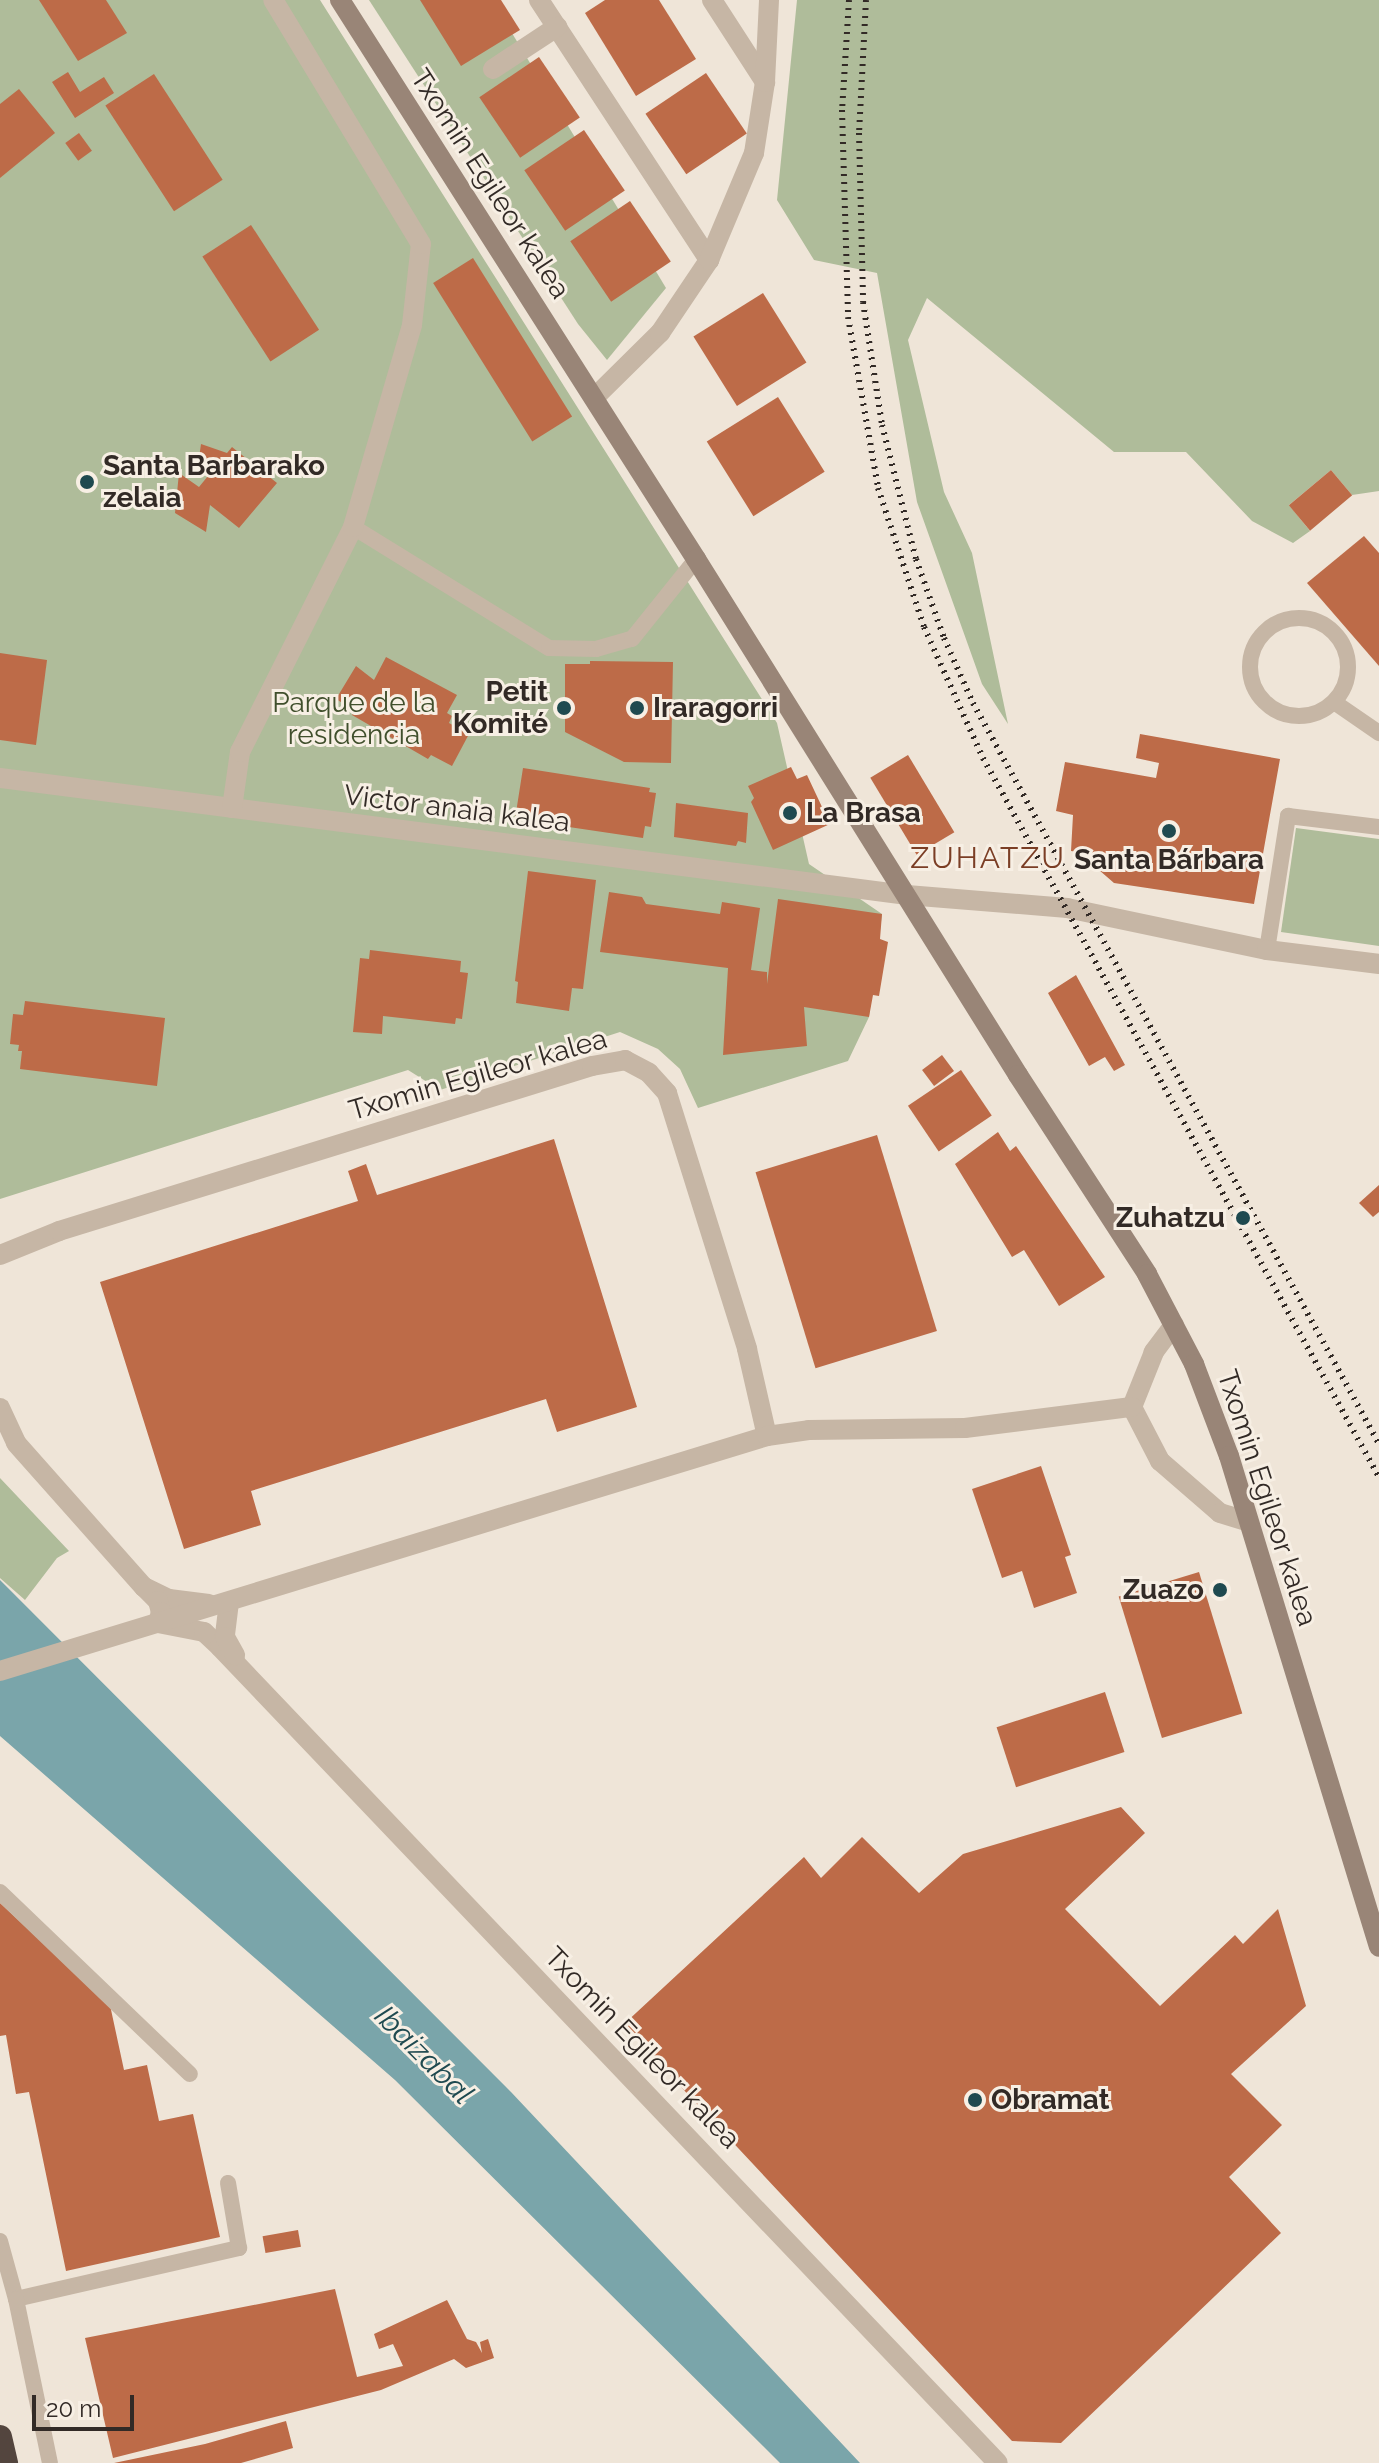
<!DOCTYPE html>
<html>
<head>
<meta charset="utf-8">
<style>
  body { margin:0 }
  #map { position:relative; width:1379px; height:2463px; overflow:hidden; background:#efe5d8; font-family:Raleway,sans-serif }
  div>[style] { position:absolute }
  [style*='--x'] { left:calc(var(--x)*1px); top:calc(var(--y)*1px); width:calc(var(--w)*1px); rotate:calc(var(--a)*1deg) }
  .green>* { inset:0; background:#afbc9a }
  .water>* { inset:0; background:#7aa5aa }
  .building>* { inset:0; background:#bd6b48; transform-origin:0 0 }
  .lane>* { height:16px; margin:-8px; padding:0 8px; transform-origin:8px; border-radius:8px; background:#c6b6a5 }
  .lane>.ring { margin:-8px; padding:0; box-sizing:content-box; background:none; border:16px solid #c6b6a5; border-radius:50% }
  .street>* { height:20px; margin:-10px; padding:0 10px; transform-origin:10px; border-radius:10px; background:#c6b6a5 }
  .secondary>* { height:20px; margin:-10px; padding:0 10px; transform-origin:10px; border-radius:10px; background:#998577 }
  .highway>* { height:24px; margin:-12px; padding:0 12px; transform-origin:12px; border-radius:12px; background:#53453e }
  .rail>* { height:6px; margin-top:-3px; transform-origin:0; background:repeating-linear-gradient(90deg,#322a26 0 2px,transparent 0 8px) }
  .dots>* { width:22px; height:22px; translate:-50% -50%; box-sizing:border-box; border:4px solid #f7efe4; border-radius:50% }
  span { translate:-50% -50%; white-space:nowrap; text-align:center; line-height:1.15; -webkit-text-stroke:6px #f7efe4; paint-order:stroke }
  .street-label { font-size:28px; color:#322a26 }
  .poi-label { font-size:28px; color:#322a26; font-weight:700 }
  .left { translate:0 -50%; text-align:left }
  .right { translate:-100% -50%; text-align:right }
  .park-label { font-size:28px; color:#404f2c }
  .neighbourhood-label { font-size:30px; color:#7b3e25; letter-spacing:2px }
  .water-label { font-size:30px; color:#1f4a50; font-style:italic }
  .scale { position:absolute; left:32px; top:2395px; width:102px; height:36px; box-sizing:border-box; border:4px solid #322a26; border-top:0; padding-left:10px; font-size:24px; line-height:28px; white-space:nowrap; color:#322a26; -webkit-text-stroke:6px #f7efe4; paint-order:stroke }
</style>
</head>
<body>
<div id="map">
  <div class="green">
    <div style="clip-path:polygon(0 0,320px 0,777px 723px,809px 864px,882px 914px,869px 1017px,848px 1061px,698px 1108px,680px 1069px,658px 1049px,620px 1032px,440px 1090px,408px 1070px,0 1199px)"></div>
    <div style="clip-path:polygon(369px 0,492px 0,666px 288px,607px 360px,578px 324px)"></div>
    <div style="clip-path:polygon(797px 0,1379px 0,1379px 491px,1352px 495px,1331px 470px,1289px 505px,1310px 531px,1293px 543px,1252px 521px,1186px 452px,1114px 452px,927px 298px,908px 340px,944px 492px,972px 553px,1008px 724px,982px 684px,917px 502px,877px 273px,814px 260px,777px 200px)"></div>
    <div style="clip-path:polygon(1296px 828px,1379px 839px,1379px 946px,1281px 932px)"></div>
    <div style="clip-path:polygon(0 1478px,69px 1551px,57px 1558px,25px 1600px,0 1578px)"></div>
  </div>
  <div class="water">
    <div style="clip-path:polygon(0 1580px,511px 2092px,860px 2463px,780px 2463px,395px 2080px,0 1736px)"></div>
  </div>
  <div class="building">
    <div style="clip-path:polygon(39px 0,106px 0,127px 33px,78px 61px)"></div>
    <div style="clip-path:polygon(420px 0,501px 0,520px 30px,461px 66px)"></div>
    <div style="clip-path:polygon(605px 0,659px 0,696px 59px,636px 96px,585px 13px)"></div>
    <div style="left:539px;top:57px;width:73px;height:72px;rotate:56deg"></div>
    <div style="clip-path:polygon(68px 72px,80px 92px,104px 77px,114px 93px,75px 118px,52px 82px)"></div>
    <div style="left:706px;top:73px;width:73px;height:73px;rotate:56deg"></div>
    <div style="left:154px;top:74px;width:126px;height:58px;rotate:57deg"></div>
    <div style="clip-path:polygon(19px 89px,55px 133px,0 178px,0 104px)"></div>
    <div style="left:584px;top:130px;width:73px;height:72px;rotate:56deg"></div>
    <div style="left:79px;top:133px;width:22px;height:17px;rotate:54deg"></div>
    <div style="left:630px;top:201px;width:73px;height:72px;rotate:56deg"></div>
    <div style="left:251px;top:225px;width:125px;height:58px;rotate:57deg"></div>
    <div style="left:473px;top:258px;width:187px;height:47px;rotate:58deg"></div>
    <div style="left:763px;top:293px;width:82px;height:82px;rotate:58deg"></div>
    <div style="left:778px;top:397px;width:88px;height:84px;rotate:58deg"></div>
    <div style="clip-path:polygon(201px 444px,227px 453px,232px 447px,277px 483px,239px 528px,210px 505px,206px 532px,175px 513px,179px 473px,199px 487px,208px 476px,197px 472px)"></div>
    <div style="left:1331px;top:470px;width:33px;height:55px;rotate:50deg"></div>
    <div style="clip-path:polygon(1364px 536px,1379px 553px,1379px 666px,1307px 583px)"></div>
    <div style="clip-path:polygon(0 653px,47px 660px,36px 745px,0 740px)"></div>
    <div style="clip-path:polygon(386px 657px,457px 695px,447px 713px,452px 716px,449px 723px,469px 734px,452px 766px,431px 755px,428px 759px,352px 715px,354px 710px,336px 699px,356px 666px,374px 680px)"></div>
    <div style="clip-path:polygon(590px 661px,673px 662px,671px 763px,624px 762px,565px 732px,565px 664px,590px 664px)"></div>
    <div style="clip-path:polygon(1140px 734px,1280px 759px,1254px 904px,1114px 883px,1099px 870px,1091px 854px,1071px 851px,1073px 815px,1056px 811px,1065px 762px,1156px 778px,1159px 763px,1136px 758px)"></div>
    <div style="left:908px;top:755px;width:90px;height:44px;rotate:59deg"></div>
    <div style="clip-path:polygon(791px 767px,797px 779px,807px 775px,830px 824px,773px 850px,751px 802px,754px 798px,748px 786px)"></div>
    <div style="clip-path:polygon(523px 768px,650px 788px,649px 792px,656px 793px,651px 827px,645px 826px,643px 838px,515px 819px)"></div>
    <div style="clip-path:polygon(676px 803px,748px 813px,746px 843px,738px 841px,736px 846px,674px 837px)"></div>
    <div style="clip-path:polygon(528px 871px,596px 880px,583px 989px,572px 988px,569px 1011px,516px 1003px,518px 982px,515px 981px)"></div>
    <div style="clip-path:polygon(609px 892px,642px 897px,646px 904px,720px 914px,722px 902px,760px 908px,751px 970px,767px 972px,767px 984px,778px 899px,882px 914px,880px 939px,888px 942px,879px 996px,873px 995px,869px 1017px,804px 1007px,807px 1046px,723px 1055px,728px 968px,600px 952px)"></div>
    <div style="clip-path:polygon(370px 950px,461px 961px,460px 972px,468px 973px,462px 1019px,456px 1018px,455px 1024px,383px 1016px,382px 1034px,353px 1032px,360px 958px,369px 959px)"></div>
    <div style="clip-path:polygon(1076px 975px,1125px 1065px,1114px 1071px,1105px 1057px,1089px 1066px,1048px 993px)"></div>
    <div style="clip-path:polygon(25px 1001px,165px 1018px,157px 1086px,20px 1069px,22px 1051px,18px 1051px,19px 1045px,10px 1044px,13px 1014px,23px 1015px)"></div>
    <div style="left:942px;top:1055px;width:20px;height:25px;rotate:53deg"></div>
    <div style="left:961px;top:1070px;width:55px;height:64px;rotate:56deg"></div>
    <div style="clip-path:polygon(998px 1132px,1010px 1151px,1016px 1146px,1105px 1277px,1059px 1306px,1024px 1250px,1012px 1257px,955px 1164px)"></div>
    <div style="left:877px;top:1135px;width:205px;height:127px;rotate:73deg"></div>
    <div style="clip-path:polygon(554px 1139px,637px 1407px,557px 1432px,546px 1399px,251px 1491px,261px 1525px,184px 1549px,100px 1282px,358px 1201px,348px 1171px,366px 1164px,377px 1195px)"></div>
    <div style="clip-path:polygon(1379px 1185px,1379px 1212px,1373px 1217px,1359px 1203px)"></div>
    <div style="clip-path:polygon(1041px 1466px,1071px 1555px,1065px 1557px,1077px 1593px,1034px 1608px,1022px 1571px,1002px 1578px,972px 1489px)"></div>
    <div style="left:1199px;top:1572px;width:148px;height:84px;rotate:73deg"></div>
    <div style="left:1105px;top:1692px;width:63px;height:114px;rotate:72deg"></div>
    <div style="clip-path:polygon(1121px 1807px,1145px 1833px,1065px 1909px,1160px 2006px,1235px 1935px,1243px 1944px,1278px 1909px,1306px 2006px,1231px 2074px,1282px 2125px,1229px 2177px,1281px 2233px,1061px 2443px,1012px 2441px,623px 2025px,804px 1857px,821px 1878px,862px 1837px,919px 1893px,963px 1854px)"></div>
    <div style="clip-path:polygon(0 1903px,110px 2005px,124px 2070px,147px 2065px,159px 2121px,193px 2114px,220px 2237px,66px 2271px,29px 2092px,16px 2094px,6px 2035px,0 2036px)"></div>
    <div style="left:298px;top:2230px;width:17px;height:36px;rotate:80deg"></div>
    <div style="clip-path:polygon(335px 2289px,357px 2377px,403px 2366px,393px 2344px,379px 2349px,374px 2334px,447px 2300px,467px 2339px,476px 2342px,482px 2353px,480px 2342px,488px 2339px,494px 2358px,466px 2368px,454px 2359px,381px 2390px,113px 2458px,85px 2338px)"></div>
    <div style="clip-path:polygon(286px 2421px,293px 2448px,241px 2463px,114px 2463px,205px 2444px)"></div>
  </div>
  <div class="lane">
    <div style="--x:353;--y:527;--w:230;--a:31.7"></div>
    <div style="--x:549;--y:648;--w:47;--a:1.2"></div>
    <div style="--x:596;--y:649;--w:37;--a:-16"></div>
    <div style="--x:632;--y:639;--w:102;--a:-51.3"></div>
    <div class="ring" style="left:1250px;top:618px;width:82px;height:82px"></div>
    <div style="--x:1334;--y:702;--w:55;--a:34.6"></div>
    <div style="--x:1267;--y:950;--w:136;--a:-81.1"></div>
    <div style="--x:1288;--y:816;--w:92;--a:6.9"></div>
    <div style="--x:0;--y:1892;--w:263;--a:43.8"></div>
    <div style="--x:0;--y:2241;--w:60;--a:74.6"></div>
    <div style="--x:16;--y:2299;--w:229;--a:-12.9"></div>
    <div style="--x:239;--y:2248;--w:66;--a:-99.6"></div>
    <div style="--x:16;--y:2299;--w:167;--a:78.3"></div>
  </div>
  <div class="street">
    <div style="--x:539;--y:0;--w:311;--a:56.8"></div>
    <div style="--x:712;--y:0;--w:98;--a:57.1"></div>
    <div style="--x:493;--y:69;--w:77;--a:-33.3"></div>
    <div style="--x:594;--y:398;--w:93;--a:-44.6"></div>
    <div style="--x:660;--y:333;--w:88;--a:-56.1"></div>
    <div style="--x:709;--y:260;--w:116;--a:-67.2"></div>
    <div style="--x:754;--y:153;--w:72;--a:-81.2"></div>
    <div style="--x:765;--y:82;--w:82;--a:-87.2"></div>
    <div style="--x:0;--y:778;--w:915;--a:7.35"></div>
    <div style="--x:907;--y:895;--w:161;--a:4.6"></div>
    <div style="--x:1067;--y:908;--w:204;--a:11.9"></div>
    <div style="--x:1267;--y:950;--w:113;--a:7.1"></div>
    <div style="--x:232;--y:808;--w:57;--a:-81.9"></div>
    <div style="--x:240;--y:752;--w:252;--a:-63.3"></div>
    <div style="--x:353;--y:527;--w:210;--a:-73.7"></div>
    <div style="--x:412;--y:325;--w:81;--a:-83.7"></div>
    <div style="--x:421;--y:244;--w:285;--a:-121.2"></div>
    <div style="--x:0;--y:1255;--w:64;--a:-22.1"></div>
    <div style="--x:59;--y:1231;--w:558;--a:-17.2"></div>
    <div style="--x:592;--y:1066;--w:34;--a:-10"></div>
    <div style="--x:625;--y:1060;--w:27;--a:28"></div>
    <div style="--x:649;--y:1073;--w:27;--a:48"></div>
    <div style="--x:667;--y:1093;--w:268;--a:72.6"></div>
    <div style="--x:747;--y:1349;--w:89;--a:77.1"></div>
    <div style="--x:1174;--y:1325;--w:34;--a:127"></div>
    <div style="--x:1154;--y:1352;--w:59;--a:111.8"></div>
    <div style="--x:1132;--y:1407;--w:61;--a:62.6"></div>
    <div style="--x:1160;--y:1461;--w:79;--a:40.9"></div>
    <div style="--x:1220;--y:1513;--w:28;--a:17"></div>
    <div style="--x:0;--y:1408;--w:38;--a:65"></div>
    <div style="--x:16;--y:1443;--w:193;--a:48.4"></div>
    <div style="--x:144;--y:1587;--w:28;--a:26"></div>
    <div style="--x:169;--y:1599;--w:40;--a:7.1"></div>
    <div style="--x:144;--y:1587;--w:20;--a:45"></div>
    <div style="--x:158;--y:1601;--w:11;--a:75"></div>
    <div style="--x:161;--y:1612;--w:11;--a:105"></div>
    <div style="--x:158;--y:1623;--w:47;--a:11.1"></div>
    <div style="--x:204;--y:1632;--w:22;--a:43"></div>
    <div style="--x:220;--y:1647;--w:1127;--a:46.37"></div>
    <div style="--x:229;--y:1602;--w:35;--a:97"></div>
    <div style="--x:225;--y:1637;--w:21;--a:61"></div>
    <div style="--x:0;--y:1671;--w:802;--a:-17.03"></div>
    <div style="--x:767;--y:1436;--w:42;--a:-8.1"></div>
    <div style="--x:809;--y:1430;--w:156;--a:-0.7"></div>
    <div style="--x:965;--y:1428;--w:168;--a:-7.2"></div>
  </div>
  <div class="secondary">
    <div style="--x:340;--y:0;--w:663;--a:57.51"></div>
    <div style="--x:696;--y:559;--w:608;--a:58.03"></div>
    <div style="--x:1018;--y:1075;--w:237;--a:57"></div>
    <div style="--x:1147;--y:1274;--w:102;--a:62.4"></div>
    <div style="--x:1194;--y:1364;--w:98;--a:69.2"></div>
    <div style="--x:1229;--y:1456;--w:513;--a:73.01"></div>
  </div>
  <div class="highway">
    <div style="--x:0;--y:2437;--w:27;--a:77"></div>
  </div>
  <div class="rail">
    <div style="--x:849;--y:0;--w:110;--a:93.6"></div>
    <div style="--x:842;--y:110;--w:207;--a:88.3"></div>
    <div style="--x:848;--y:317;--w:174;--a:80"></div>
    <div style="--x:878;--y:488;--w:146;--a:71.7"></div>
    <div style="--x:924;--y:627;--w:144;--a:65.8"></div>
    <div style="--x:983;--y:758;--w:821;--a:61.16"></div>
    <div style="--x:866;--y:0;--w:133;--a:93"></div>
    <div style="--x:859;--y:133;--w:169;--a:88.6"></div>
    <div style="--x:863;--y:302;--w:124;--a:81.2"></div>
    <div style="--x:882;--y:425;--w:138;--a:75.8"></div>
    <div style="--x:916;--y:559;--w:84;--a:70.5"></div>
    <div style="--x:944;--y:638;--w:71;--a:66"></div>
    <div style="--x:973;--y:703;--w:845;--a:61.28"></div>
  </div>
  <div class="dots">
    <div style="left:87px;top:482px;background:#1f4a50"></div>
    <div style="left:564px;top:708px;background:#1f4a50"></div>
    <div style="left:637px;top:708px;background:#1f4a50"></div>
    <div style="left:790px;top:813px;background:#1f4a50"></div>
    <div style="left:1169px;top:831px;background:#1f4a50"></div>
    <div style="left:1243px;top:1218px;background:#1f4a50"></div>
    <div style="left:1220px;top:1590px;background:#1f4a50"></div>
    <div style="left:975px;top:2100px;background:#1f4a50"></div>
  </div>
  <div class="street-label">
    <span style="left:490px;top:184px;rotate:57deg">Txomin Egileor kalea</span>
    <span style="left:457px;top:809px;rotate:7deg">Victor anaia kalea</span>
    <span style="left:478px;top:1075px;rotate:-16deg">Txomin Egileor kalea</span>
    <span style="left:1267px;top:1498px;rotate:72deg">Txomin Egileor kalea</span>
    <span style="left:642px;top:2048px;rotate:46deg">Txomin Egileor kalea</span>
  </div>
  <div class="poi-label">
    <span class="left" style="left:103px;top:482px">Santa Barbarako<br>zelaia</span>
    <span class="right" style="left:548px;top:708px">Petit<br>Komité</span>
    <span class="left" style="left:653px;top:708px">Iraragorri</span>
    <span class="left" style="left:806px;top:813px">La Brasa</span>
    <span style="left:1169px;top:860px">Santa Bárbara</span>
    <span class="right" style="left:1225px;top:1218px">Zuhatzu</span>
    <span class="right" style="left:1204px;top:1590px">Zuazo</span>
    <span class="left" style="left:991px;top:2100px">Obramat</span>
  </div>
  <div class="park-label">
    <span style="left:354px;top:719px">Parque de la<br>residencia</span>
  </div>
  <div class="neighbourhood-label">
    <span style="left:988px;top:858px">ZUHATZU</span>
  </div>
  <div class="water-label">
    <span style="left:424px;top:2055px;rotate:45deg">Ibaizabal</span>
  </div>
  <div class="scale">20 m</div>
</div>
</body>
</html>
